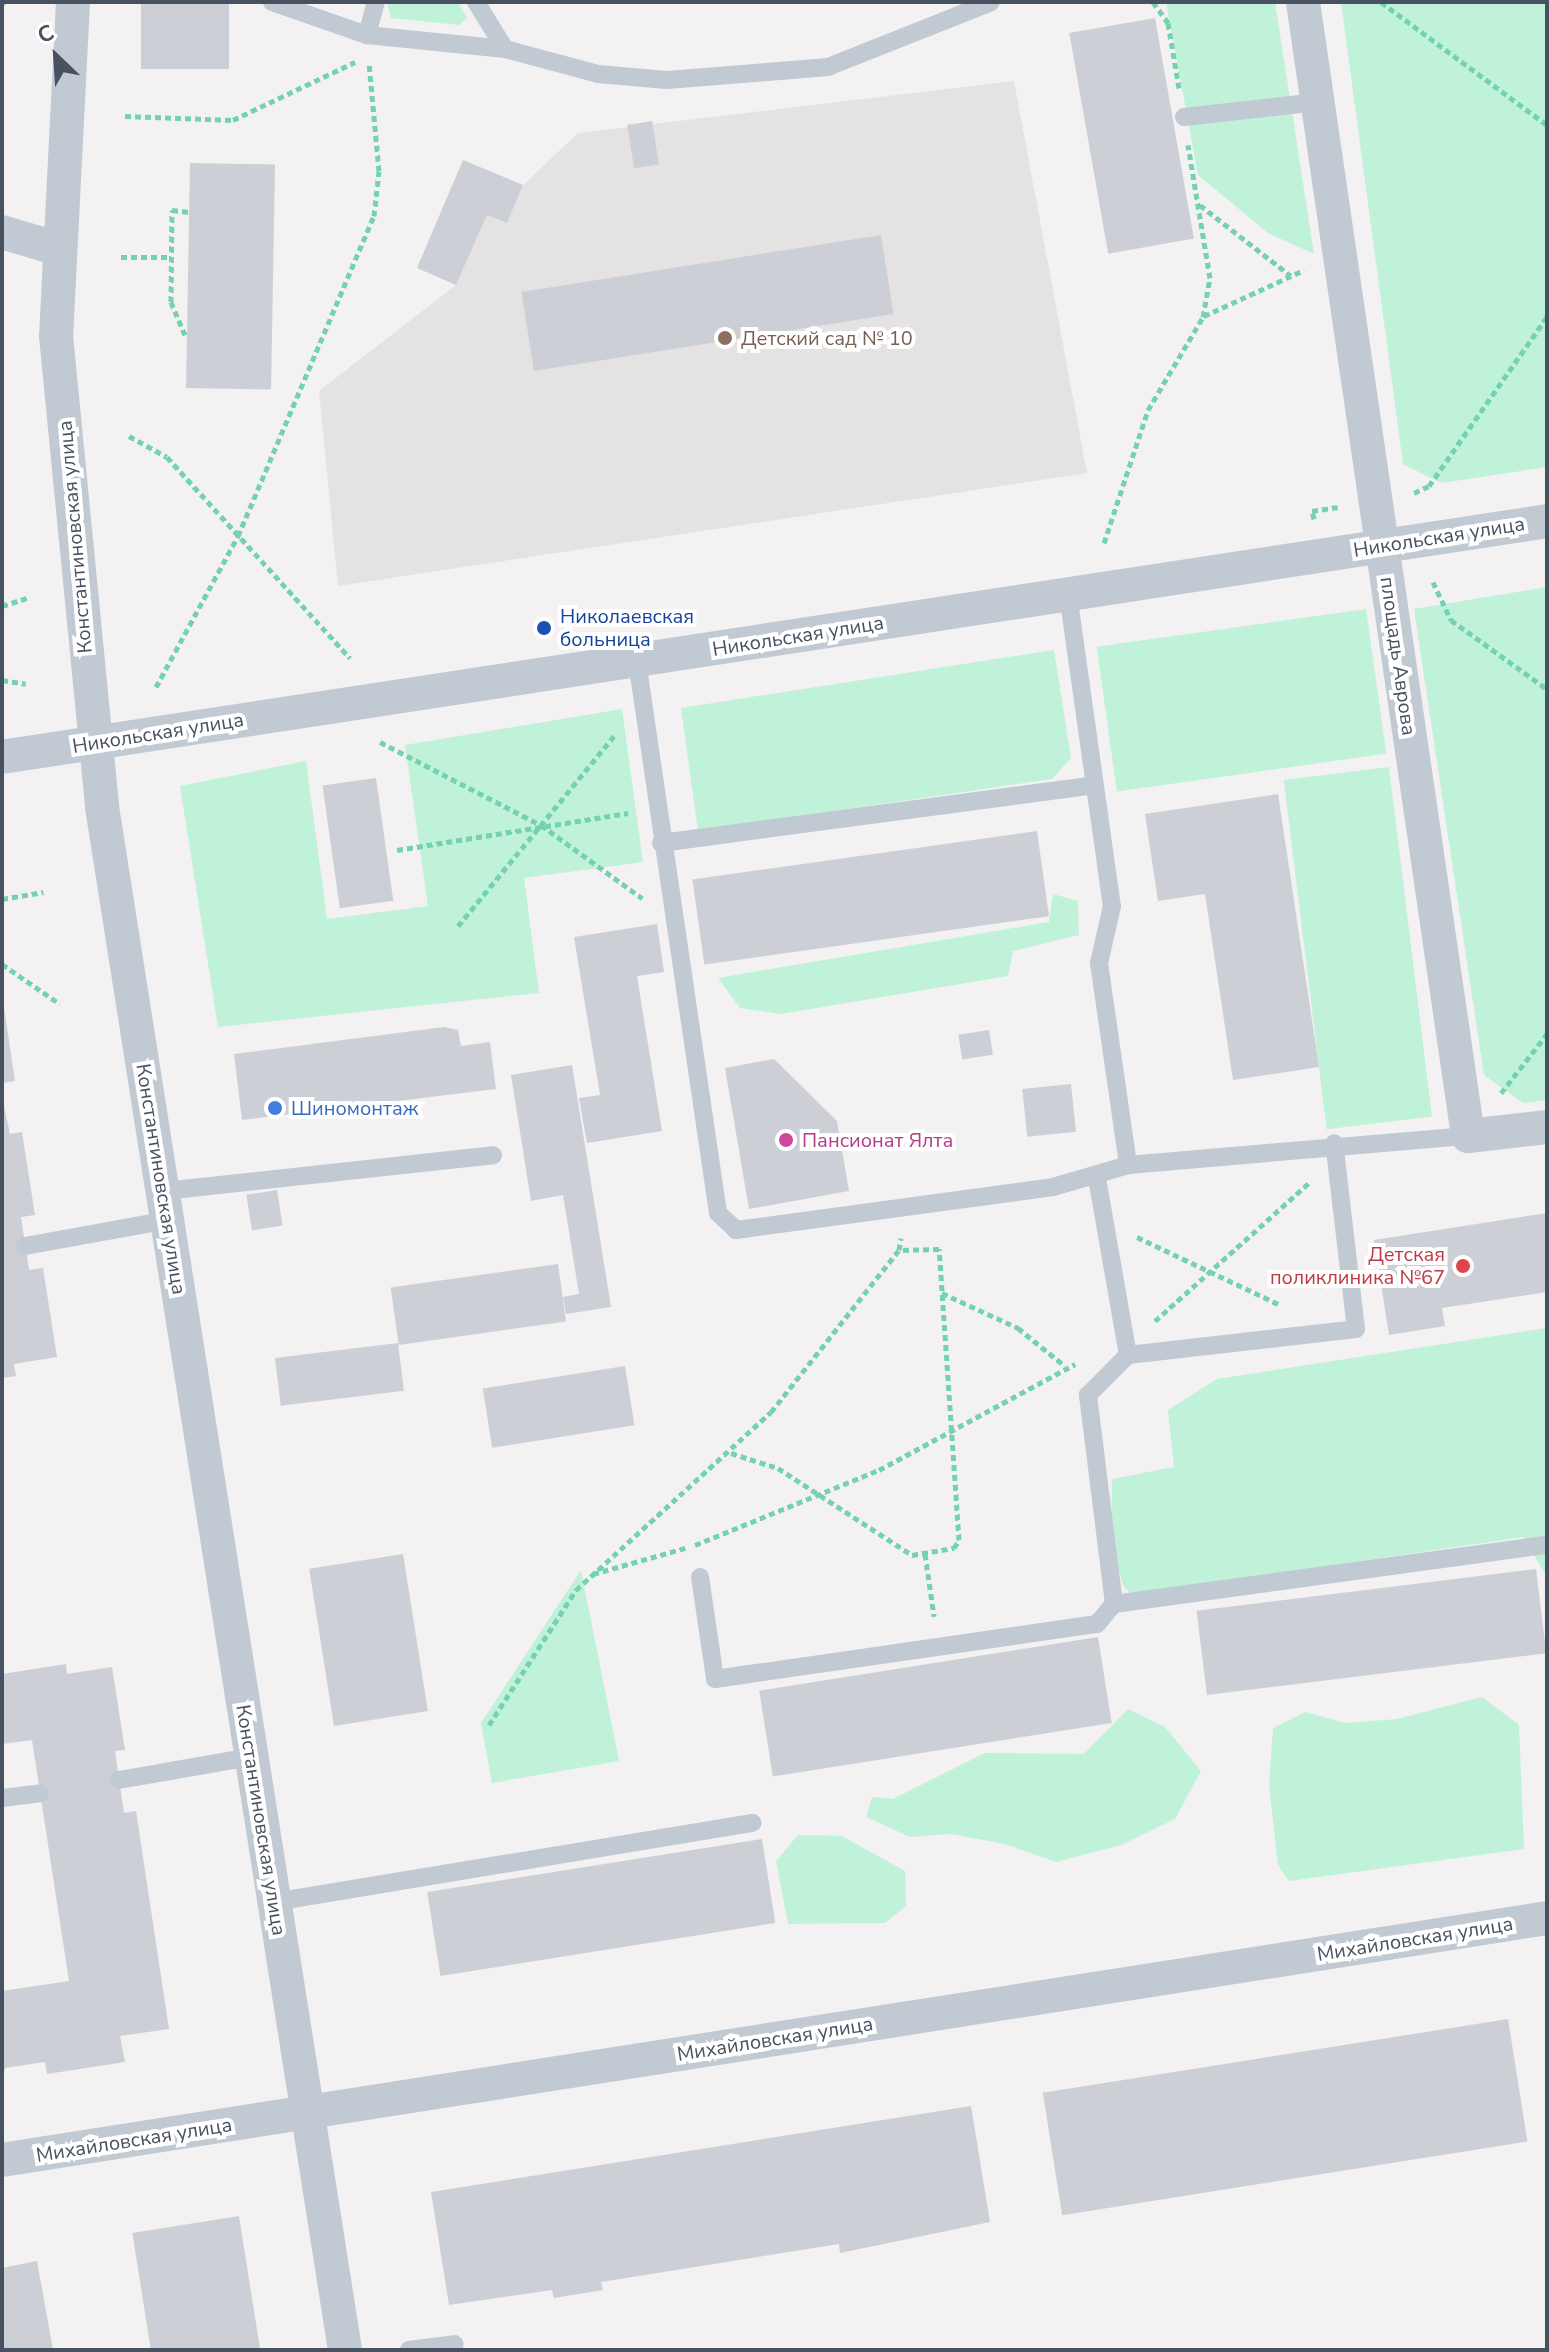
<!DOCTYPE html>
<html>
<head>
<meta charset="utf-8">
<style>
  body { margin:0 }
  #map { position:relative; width:1549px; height:2352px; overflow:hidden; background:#f3f1f1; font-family:"Nunito Sans",sans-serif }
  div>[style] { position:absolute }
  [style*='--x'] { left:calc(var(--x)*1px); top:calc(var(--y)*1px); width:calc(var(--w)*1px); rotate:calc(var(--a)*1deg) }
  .education>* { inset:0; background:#e4e2e3 }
  .green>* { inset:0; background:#bff2d9; transform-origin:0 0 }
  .building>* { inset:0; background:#cdcfd6; transform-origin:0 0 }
  .path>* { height:5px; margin-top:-2.5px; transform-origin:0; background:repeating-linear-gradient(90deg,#75d2b0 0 6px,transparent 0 10px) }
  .lane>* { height:18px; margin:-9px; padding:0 9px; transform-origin:9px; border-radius:9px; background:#c1c9d3 }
  .street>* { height:34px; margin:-17px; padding:0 17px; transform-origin:17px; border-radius:17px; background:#c1c9d3 }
  .dots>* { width:22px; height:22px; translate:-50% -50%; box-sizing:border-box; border:4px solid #fff; border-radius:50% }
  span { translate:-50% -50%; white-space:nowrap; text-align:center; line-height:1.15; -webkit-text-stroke:8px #fff; paint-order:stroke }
  .education-label { font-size:20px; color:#785e54 }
  .left { translate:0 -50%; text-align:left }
  .street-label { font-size:20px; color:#485160 }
  .transit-label { font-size:20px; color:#164399 }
  .shop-label { font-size:20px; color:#366cbe }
  .hotel-label { font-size:20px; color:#b23c85 }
  .health-label { font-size:20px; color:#be3a42 }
  .right { translate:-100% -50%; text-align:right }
  .frame { position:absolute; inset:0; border:4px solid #485160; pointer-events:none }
  .north { position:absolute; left:16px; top:16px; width:80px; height:80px; -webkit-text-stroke:6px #fff; paint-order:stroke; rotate:335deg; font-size:22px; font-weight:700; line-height:32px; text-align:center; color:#485160 }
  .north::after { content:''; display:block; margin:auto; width:28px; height:36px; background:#485160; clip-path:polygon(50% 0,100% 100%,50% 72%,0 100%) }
</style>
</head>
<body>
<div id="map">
  <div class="education">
    <div style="clip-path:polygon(1014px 81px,1087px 473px,338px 586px,319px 391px,456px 285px,487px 215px,507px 223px,523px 185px,578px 133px)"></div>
  </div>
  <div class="green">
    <div style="clip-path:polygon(387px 2px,458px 2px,467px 18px,459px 25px,391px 18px)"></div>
    <div style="clip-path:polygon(1166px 2px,1275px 2px,1314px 254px,1268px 233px,1198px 175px)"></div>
    <div style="clip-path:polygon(1341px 2px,1547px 2px,1547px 467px,1441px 483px,1403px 464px)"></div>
    <div style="clip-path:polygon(1547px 587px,1547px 1100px,1523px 1103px,1484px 1075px,1414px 609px)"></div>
    <div style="left:1366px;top:609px;width:146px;height:272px;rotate:82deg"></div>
    <div style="clip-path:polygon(1054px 650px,1071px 758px,1052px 779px,698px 831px,681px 708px)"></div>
    <div style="clip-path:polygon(622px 709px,643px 862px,524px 878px,539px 993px,218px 1027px,180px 786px,306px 761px,327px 919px,428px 906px,405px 745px)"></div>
    <div style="left:1389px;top:767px;width:352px;height:106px;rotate:83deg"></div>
    <div style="clip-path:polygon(1053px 894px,1078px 901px,1079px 935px,1013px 951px,1008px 976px,781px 1014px,740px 1008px,718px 978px,1049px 922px)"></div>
    <div style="clip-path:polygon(1547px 1328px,1547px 1577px,1523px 1537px,1132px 1595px,1123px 1585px,1111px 1542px,1112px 1479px,1174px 1467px,1168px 1410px,1217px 1379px)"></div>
    <div style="clip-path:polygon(581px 1570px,619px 1761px,492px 1783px,481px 1723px)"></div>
    <div style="clip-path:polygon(1482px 1697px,1519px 1725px,1524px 1849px,1289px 1881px,1278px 1865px,1269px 1785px,1273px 1728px,1305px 1712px,1346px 1723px,1397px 1719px)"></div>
    <div style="clip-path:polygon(1128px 1709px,1165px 1727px,1201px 1771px,1175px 1819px,1121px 1845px,1056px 1862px,1005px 1844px,951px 1834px,910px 1837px,866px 1817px,872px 1797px,893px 1799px,985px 1753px,1084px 1754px)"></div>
    <div style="clip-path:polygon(798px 1835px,842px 1836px,905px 1871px,906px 1906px,885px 1923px,788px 1924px,776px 1861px)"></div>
  </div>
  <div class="building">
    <div style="left:141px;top:2px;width:88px;height:67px"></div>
    <div style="left:1155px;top:18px;width:224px;height:87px;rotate:80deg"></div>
    <div style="left:652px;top:121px;width:44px;height:25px;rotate:81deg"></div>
    <div style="clip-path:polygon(463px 160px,523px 185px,507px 223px,487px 215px,456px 285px,417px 268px)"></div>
    <div style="left:190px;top:163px;width:85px;height:225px;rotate:1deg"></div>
    <div style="left:881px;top:235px;width:80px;height:364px;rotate:81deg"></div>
    <div style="left:376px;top:778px;width:124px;height:54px;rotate:82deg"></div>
    <div style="clip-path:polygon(1278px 794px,1319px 1067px,1233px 1080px,1205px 894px,1158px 901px,1145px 814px)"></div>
    <div style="left:1037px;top:831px;width:86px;height:348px;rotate:82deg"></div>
    <div style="clip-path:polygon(657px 924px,664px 972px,637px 976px,662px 1131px,587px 1143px,579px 1098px,600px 1095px,574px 937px)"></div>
    <div style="clip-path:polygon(4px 1007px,15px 1081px,2px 1083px,2px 1008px)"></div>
    <div style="clip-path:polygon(444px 1027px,458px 1030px,461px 1046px,490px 1042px,496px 1089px,242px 1120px,234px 1054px)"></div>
    <div style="left:989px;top:1030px;width:25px;height:31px;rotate:81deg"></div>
    <div style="clip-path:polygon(774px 1059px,837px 1121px,849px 1191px,749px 1209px,725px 1068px)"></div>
    <div style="clip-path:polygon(572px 1065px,611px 1307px,566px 1314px,563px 1297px,579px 1294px,563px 1195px,531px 1201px,511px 1075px)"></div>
    <div style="left:1071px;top:1084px;width:48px;height:49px;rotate:84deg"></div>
    <div style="clip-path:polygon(2px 1096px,10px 1134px,22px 1132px,35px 1215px,21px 1217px,29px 1270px,43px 1268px,57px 1357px,14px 1364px,16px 1376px,2px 1378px)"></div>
    <div style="left:277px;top:1190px;width:36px;height:31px;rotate:81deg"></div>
    <div style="clip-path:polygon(1547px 1213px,1547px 1292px,1442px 1308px,1445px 1326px,1389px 1335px,1374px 1240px)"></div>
    <div style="left:558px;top:1264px;width:58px;height:169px;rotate:82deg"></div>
    <div style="left:398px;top:1343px;width:48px;height:124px;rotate:83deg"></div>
    <div style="left:625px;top:1366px;width:60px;height:144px;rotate:81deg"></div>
    <div style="left:403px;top:1554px;width:159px;height:95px;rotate:81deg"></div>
    <div style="left:1536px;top:1569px;width:85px;height:342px;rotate:83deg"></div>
    <div style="left:1098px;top:1637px;width:87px;height:343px;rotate:81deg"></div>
    <div style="clip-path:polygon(66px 1664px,67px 1674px,112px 1667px,125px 1750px,115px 1751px,124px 1813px,136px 1811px,169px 2029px,120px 2036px,125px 2062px,47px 2074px,45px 2062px,5px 2068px,2px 2081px,2px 1991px,69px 1981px,32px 1740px,2px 1744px,2px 1674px)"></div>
    <div style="left:762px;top:1839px;width:85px;height:339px;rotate:81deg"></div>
    <div style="left:1508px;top:2019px;width:124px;height:471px;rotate:81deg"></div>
    <div style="clip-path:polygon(971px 2106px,990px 2222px,840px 2253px,839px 2244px,601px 2282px,603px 2290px,554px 2298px,552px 2290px,449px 2305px,431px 2192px)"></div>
    <div style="left:239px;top:2216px;width:136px;height:108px;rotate:81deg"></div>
    <div style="clip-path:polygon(37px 2261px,53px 2350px,2px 2350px,2px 2268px)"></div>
  </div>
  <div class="path">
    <div style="--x:1153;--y:2;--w:26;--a:54"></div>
    <div style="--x:1168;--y:23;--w:66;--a:80.4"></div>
    <div style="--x:1381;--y:2;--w:207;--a:36.5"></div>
    <div style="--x:2;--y:3;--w:3;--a:-18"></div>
    <div style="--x:125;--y:116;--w:108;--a:2.1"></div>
    <div style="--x:233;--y:120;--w:135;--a:-25.4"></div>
    <div style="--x:1200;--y:205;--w:115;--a:38"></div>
    <div style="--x:121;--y:257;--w:50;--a:0"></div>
    <div style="--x:1204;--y:316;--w:110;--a:-24.7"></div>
    <div style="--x:185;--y:335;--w:36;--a:-113"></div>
    <div style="--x:171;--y:302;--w:92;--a:-89.4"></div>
    <div style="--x:172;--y:210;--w:17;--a:7"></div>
    <div style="--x:129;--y:436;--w:43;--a:28.9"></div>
    <div style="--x:167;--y:457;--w:272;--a:47.7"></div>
    <div style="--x:1414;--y:493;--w:17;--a:-25"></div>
    <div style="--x:1429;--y:486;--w:206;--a:-55.1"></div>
    <div style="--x:1314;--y:519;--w:8;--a:-104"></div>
    <div style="--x:1312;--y:511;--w:26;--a:-9"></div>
    <div style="--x:1104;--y:543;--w:140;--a:-71.7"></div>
    <div style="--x:1148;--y:410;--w:108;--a:-59.4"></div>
    <div style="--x:1203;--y:317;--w:40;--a:-80"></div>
    <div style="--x:1210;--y:278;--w:135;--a:-99.4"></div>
    <div style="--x:1433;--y:582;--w:42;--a:64.7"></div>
    <div style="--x:1451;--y:620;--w:118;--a:35.7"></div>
    <div style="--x:2;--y:606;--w:29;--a:-18"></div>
    <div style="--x:2;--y:680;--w:24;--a:9"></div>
    <div style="--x:156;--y:687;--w:172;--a:-61.5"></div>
    <div style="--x:238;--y:536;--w:348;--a:-67"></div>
    <div style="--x:374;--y:216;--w:45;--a:-83.7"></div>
    <div style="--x:379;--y:171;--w:107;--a:-95.3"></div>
    <div style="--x:380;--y:742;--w:181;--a:27.3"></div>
    <div style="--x:541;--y:825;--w:125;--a:35.9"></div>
    <div style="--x:397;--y:850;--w:234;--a:-9.1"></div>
    <div style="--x:2;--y:899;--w:42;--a:-9.7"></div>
    <div style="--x:458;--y:926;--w:247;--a:-50.6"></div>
    <div style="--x:2;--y:964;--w:70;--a:34.6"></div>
    <div style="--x:1501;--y:1093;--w:75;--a:-52.1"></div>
    <div style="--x:1137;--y:1237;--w:158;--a:25.4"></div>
    <div style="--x:942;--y:1293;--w:84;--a:24.7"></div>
    <div style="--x:1018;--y:1328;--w:60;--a:39"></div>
    <div style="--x:1155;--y:1321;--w:207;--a:-41.9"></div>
    <div style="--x:731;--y:1453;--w:49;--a:17.7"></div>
    <div style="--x:778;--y:1468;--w:160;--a:33"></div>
    <div style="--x:912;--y:1555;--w:43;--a:-9.5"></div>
    <div style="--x:954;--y:1548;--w:9;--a:-58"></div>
    <div style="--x:959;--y:1540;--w:292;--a:-93.9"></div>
    <div style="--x:939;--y:1249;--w:40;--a:178.6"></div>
    <div style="--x:695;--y:1545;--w:199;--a:-22.2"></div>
    <div style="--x:879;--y:1470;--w:223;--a:-28.4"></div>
    <div style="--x:925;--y:1554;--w:63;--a:81.7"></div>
    <div style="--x:593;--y:1574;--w:96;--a:-15.8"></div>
    <div style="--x:489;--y:1725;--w:161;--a:-57.2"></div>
    <div style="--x:576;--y:1590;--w:264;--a:-42.4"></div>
    <div style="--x:771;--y:1412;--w:206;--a:-51.7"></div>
    <div style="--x:899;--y:1250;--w:12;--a:-81"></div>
  </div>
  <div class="lane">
    <div style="--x:272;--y:2;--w:101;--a:19.2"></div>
    <div style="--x:367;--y:35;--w:139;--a:5.8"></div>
    <div style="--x:476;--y:2;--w:55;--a:58.3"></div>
    <div style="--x:505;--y:49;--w:96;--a:15"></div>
    <div style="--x:598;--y:74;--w:69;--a:5"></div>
    <div style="--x:667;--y:80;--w:162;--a:-4.6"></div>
    <div style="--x:828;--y:67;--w:175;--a:-21.7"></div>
    <div style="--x:367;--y:35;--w:34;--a:-75"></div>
    <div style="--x:1184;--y:117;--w:134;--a:-6.4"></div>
    <div style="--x:1068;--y:594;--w:315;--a:82"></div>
    <div style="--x:1112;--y:906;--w:58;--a:102.8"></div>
    <div style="--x:1099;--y:963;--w:204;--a:81.8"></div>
    <div style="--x:1128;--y:1165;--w:341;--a:-4.9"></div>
    <div style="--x:637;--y:661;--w:558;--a:81.65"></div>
    <div style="--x:718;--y:1213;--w:25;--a:43"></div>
    <div style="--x:736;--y:1230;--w:320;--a:-7.7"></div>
    <div style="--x:1053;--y:1187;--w:78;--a:-16.3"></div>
    <div style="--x:661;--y:843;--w:434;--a:-7.6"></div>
    <div style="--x:1097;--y:1178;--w:180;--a:80.1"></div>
    <div style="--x:164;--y:1191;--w:331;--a:-6.2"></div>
    <div style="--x:25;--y:1246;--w:145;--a:-10.3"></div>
    <div style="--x:700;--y:1577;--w:103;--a:81.6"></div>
    <div style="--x:715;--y:1679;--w:386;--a:-8.2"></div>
    <div style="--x:1097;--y:1624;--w:26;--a:-50"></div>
    <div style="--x:1114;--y:1604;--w:437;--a:-7.8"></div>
    <div style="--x:1114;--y:1604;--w:211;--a:-97.1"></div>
    <div style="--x:1088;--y:1395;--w:57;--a:-45"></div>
    <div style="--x:1128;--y:1355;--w:229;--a:-6.5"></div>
    <div style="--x:1356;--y:1329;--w:187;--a:-96.7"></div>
    <div style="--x:119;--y:1780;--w:134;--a:-9.9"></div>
    <div style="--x:2;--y:1798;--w:38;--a:-7"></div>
    <div style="--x:274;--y:1902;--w:485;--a:-9.4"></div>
    <div style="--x:409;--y:2350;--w:46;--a:-7.4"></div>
  </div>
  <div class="street">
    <div style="--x:73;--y:2;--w:334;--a:92.9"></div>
    <div style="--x:56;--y:336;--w:473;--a:84.4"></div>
    <div style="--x:102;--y:807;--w:1562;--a:81.05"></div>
    <div style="--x:1303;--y:2;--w:1146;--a:81.72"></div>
    <div style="--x:1468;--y:1136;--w:80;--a:-6.5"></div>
    <div style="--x:2;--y:232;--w:55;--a:16.8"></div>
    <div style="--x:2;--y:757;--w:1563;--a:-8.68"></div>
    <div style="--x:2;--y:2160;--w:1564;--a:-8.9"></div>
  </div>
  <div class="dots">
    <div style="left:725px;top:338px;background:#8d6e63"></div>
    <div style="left:544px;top:628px;background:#1a4fb4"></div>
    <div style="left:275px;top:1108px;background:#3f7fe0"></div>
    <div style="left:786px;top:1140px;background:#d1479c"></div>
    <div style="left:1463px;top:1266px;background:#e0444e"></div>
  </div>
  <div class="education-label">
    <span class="left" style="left:741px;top:338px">Детский сад № 10</span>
  </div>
  <div class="street-label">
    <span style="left:75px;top:537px;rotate:-95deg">Константиновская улица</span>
    <span style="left:1439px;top:537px;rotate:-9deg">Никольская улица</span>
    <span style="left:798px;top:636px;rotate:-9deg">Никольская улица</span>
    <span style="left:1398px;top:656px;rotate:82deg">площадь Аврова</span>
    <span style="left:158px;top:733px;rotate:-9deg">Никольская улица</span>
    <span style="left:161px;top:1179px;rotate:81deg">Константиновская улица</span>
    <span style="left:261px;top:1820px;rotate:81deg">Константиновская улица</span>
    <span style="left:1415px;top:1939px;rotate:-9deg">Михайловская улица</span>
    <span style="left:775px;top:2039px;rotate:-9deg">Михайловская улица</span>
    <span style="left:134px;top:2140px;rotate:-9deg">Михайловская улица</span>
  </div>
  <div class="transit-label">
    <span class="left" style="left:560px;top:628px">Николаевская<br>больница</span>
  </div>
  <div class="shop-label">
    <span class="left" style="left:291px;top:1108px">Шиномонтаж</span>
  </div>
  <div class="hotel-label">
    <span class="left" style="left:802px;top:1140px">Пансионат Ялта</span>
  </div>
  <div class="health-label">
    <span class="right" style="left:1445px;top:1266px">Детская<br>поликлиника №67</span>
  </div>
  <div class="frame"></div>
  <div class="north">С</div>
</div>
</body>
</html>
